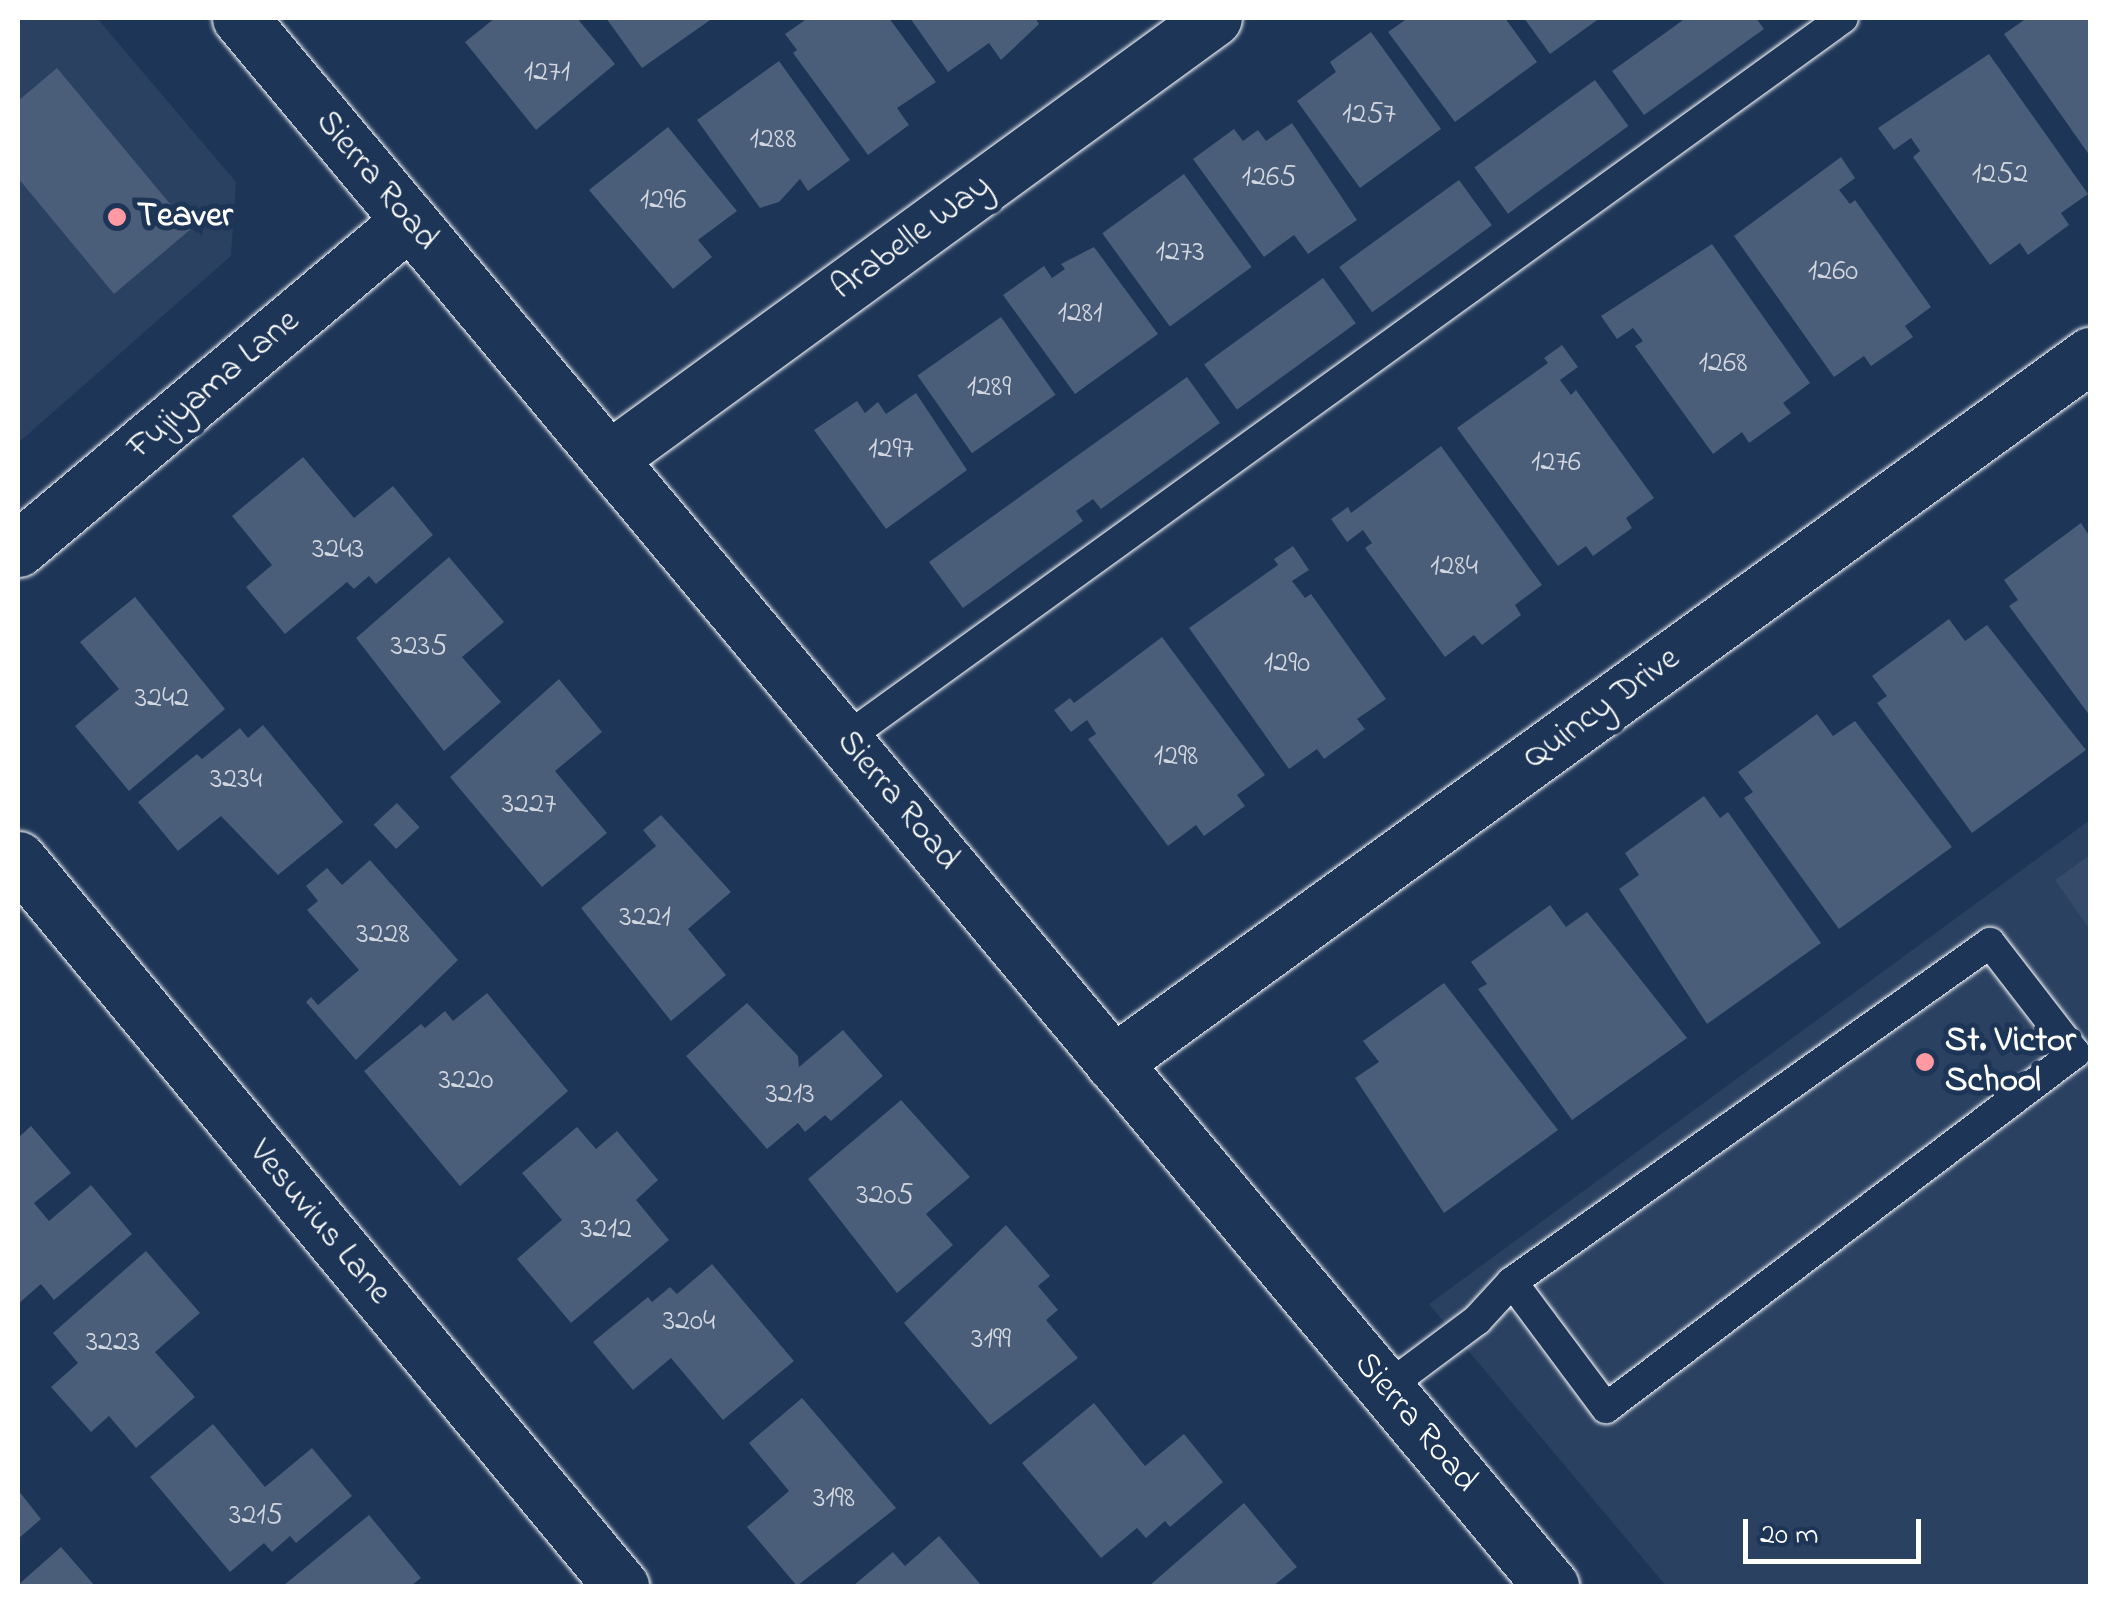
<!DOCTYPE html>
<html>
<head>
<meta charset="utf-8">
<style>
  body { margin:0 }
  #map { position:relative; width:2108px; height:1604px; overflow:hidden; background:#1d3557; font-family:"Indie Flower",sans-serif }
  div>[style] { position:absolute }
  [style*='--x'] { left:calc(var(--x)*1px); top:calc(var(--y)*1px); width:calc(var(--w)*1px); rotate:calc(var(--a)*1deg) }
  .built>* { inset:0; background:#2a4161 }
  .green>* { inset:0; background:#364b69 }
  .building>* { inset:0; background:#4a5d79; transform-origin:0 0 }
  .roads { filter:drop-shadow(0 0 2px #fff) drop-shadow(0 0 2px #fff) }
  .lane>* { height:30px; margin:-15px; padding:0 15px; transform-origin:15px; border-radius:15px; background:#1d3557 }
  .street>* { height:55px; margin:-27.5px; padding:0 27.5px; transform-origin:27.5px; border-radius:27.5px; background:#1d3557 }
  .secondary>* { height:55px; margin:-27.5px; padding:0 27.5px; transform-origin:27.5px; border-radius:27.5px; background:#1d3557 }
  .dots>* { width:28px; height:28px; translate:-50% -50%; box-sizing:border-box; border:5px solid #1d3557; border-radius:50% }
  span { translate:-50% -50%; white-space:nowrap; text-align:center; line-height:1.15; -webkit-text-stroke:10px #1d3557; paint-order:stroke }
  .number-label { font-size:30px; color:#d2d6de }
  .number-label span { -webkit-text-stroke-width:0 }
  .street-label { font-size:35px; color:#fff }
  .poi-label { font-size:35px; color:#fff; font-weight:700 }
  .left { translate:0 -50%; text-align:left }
  .frame { position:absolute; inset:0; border:20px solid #fff; pointer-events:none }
  .scale { position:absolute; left:1743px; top:1519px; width:178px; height:45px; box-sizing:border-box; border:5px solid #fff; border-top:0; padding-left:12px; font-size:30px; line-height:35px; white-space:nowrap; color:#fff; -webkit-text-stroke:8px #1d3557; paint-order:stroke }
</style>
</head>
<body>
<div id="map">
  <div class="built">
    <div style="clip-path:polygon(18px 18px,97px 18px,236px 182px,231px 256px,18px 443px)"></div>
    <div style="clip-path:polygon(2090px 820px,2090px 1586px,1666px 1586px,1429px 1304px)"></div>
  </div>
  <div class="green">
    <div style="clip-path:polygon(2090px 855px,2090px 930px,2055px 880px)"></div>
  </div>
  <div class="building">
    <div style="clip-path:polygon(495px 18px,577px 18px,615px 64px,536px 130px,465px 42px)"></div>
    <div style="clip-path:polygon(606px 18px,713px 18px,642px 68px)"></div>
    <div style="clip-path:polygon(808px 18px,889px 18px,936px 82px,897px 108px,909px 125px,868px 155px,793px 53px,797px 50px,785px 34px)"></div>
    <div style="clip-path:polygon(910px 18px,1035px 18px,1039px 24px,1001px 60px,989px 43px,948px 72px)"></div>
    <div style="clip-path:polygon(1408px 18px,1505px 18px,1537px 62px,1455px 122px,1388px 32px)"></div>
    <div style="clip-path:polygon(1524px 18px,1600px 18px,1550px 54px)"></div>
    <div style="clip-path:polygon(1686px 18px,1756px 18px,1764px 29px,1644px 115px,1612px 71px)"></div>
    <div style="clip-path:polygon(2027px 18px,2090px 18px,2090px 156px,2004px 34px)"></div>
    <div style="clip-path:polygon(1371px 32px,1441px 129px,1360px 188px,1297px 101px,1336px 72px,1330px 62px)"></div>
    <div style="clip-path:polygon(1989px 54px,2088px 194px,2061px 213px,2069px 225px,2028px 255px,2020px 243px,1990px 265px,1913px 157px,1920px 151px,1911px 138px,1894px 150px,1878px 128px)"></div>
    <div style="clip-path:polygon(779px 61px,850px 160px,808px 191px,800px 179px,779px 202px,760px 208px,697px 120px)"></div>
    <div style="clip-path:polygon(57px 68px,191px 229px,114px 294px,18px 178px,18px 101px)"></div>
    <div style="left:1595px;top:80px;width:57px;height:149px;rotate:54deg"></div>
    <div style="clip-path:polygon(1292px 123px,1357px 220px,1308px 254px,1294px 235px,1264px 257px,1193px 159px,1234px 129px,1243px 141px,1258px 130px,1266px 141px)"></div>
    <div style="clip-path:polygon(668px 127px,737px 211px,698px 240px,712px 257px,673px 289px,589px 190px)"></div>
    <div style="clip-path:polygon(1841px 157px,1855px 178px,1839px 190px,1850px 204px,1855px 200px,1931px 307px,1905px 326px,1913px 337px,1871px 366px,1864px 356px,1834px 377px,1734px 236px)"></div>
    <div style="left:1184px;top:174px;width:115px;height:101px;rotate:54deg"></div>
    <div style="left:1459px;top:180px;width:56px;height:148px;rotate:54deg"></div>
    <div style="clip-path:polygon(1712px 244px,1810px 383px,1783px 403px,1791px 413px,1749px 443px,1742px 432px,1713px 454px,1635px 346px,1643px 341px,1633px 328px,1617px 339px,1601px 316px)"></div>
    <div style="clip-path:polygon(1094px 247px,1158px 334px,1075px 394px,1003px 295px,1044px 266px,1052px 278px,1065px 269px,1061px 264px)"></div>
    <div style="left:1323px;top:278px;width:56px;height:147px;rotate:54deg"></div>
    <div style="left:1001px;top:317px;width:95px;height:102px;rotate:55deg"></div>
    <div style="clip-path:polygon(1562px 345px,1578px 367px,1560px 380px,1571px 395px,1576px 390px,1654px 498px,1626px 518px,1632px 528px,1593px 556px,1586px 546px,1558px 566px,1457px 428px,1548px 363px,1544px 358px)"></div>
    <div style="clip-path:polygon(1187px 377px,1220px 423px,1101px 509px,1093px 499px,1076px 511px,1083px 521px,963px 608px,929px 562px)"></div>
    <div style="clip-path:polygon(916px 393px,967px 470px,886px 529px,814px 430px,857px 401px,865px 413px,878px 402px,886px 414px)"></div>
    <div style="clip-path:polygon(1441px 446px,1542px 585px,1515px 605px,1521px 615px,1482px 645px,1474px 635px,1445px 657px,1365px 548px,1372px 543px,1363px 530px,1347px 542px,1331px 519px,1348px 507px,1351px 513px)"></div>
    <div style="clip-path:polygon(303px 457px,354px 518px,393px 486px,433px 535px,376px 584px,369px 576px,354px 589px,347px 582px,285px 634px,246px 587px,272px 565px,232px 516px)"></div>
    <div style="clip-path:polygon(2081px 523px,2090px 537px,2090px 716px,2009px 606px,2018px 600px,2004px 580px)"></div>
    <div style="clip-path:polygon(1293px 546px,1309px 570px,1292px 581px,1305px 598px,1311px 594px,1386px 699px,1357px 719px,1365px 729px,1324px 759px,1317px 749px,1289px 769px,1189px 628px,1278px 565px,1274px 559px)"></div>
    <div style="clip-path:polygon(449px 557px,504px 622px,462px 657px,501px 702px,444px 751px,356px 638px)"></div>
    <div style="clip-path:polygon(135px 597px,225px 709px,129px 791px,75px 726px,119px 689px,80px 642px)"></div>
    <div style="clip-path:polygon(1949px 619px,1965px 641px,1987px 625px,2086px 750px,1972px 833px,1877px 703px,1887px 696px,1872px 676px)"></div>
    <div style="clip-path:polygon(1162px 637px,1265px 775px,1237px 795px,1245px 806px,1204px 836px,1196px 825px,1168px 846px,1088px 739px,1096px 734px,1087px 720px,1071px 732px,1054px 710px,1070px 698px,1074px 703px)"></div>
    <div style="clip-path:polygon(559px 679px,602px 732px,555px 771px,607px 833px,542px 887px,450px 777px)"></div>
    <div style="clip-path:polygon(1817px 714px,1833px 736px,1855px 721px,1952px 847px,1839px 929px,1744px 798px,1753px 792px,1738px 772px)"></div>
    <div style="clip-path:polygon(263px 725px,343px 822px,278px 875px,221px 816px,178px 851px,138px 802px,197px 754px,202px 759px,240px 728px,248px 738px)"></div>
    <div style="clip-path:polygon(1704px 796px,1720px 818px,1728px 812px,1821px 943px,1707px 1024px,1619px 889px,1639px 875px,1625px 853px)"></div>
    <div style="left:397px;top:803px;width:33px;height:32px;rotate:47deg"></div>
    <div style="clip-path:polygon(661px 815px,731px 892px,688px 929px,726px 975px,671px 1021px,581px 908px,656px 846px,643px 830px)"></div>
    <div style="clip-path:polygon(370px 860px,458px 960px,356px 1060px,306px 1002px,311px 997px,318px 1005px,359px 970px,307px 910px,318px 901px,306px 886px,327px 868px,342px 885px)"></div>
    <div style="clip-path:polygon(1550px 905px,1566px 927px,1587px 912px,1687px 1038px,1572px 1120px,1478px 989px,1487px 984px,1471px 962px)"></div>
    <div style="clip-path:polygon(1444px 983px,1558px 1130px,1444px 1213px,1355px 1078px,1379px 1062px,1363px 1041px)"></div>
    <div style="clip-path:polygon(487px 993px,568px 1091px,460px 1186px,364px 1071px,421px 1024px,425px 1028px,445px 1011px,453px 1021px)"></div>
    <div style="clip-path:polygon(747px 1003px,798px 1056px,799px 1067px,843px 1030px,883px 1076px,831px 1121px,825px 1115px,805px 1132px,798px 1123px,767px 1149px,686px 1056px)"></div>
    <div style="clip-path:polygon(901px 1100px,970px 1177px,926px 1214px,953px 1245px,897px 1293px,808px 1179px)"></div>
    <div style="clip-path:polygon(31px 1126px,71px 1173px,34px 1203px,49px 1221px,91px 1185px,132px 1234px,54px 1300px,41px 1284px,18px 1304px,18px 1138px)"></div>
    <div style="clip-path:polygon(577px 1127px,596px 1149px,617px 1131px,658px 1180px,636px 1200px,669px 1240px,571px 1323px,517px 1259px,562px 1220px,522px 1173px)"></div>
    <div style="clip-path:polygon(1006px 1225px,1050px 1276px,1038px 1286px,1058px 1310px,1046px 1320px,1078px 1358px,990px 1425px,904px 1323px)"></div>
    <div style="clip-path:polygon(146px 1251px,200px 1313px,155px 1352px,195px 1397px,136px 1448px,109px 1416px,91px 1432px,51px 1387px,78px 1363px,53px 1333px)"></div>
    <div style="clip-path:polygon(712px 1264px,794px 1361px,723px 1420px,671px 1358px,633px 1390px,593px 1342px,648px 1297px,652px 1302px,670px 1287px,677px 1294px)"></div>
    <div style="clip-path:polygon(802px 1398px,896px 1508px,797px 1586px,747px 1527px,789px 1491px,749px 1443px)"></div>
    <div style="clip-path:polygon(1094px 1403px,1145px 1466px,1184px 1434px,1223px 1482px,1170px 1527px,1165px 1521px,1146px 1538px,1137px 1528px,1101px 1558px,1022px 1463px)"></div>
    <div style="clip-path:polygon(213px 1424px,265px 1487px,312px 1448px,352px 1496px,296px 1543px,290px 1536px,272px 1552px,264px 1543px,230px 1572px,150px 1477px)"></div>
    <div style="clip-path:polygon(18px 1490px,41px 1519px,18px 1539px)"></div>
    <div style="clip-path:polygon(1244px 1503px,1297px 1567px,1273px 1586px,1149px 1586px)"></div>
    <div style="clip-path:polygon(369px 1515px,421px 1578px,411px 1586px,283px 1586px)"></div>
    <div style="clip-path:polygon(939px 1536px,982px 1586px,853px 1586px,893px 1552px,905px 1566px)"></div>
    <div style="clip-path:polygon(61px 1547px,95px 1586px,18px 1586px,18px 1585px)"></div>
  </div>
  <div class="roads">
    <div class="lane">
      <div style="--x:845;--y:739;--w:1231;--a:-35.85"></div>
      <div style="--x:1386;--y:1388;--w:114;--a:-36.8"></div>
      <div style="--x:1477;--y:1320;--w:52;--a:-47.4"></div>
      <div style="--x:1512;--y:1282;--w:586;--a:-35.34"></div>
      <div style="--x:1990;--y:943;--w:139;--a:52.3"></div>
      <div style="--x:2075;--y:1053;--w:588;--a:142.88"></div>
      <div style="--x:1606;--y:1408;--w:157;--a:-126.7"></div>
    </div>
    <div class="street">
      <div style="--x:610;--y:458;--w:747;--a:-36.07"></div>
      <div style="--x:18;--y:549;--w:510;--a:-39.99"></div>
      <div style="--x:18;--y:859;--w:945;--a:50.33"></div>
      <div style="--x:1113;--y:1063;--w:1207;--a:-35.93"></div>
    </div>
    <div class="secondary">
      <div style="--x:240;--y:18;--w:2044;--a:50.1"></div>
    </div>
  </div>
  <div class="dots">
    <div style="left:117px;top:217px;background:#ff9aa2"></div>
    <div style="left:1925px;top:1062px;background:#ff9aa2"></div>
  </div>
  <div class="number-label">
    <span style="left:547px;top:73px">1271</span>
    <span style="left:1369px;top:115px">1257</span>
    <span style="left:773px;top:140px">1288</span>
    <span style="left:2000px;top:175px">1252</span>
    <span style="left:1269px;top:178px">1265</span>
    <span style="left:663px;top:201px">1296</span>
    <span style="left:1180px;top:253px">1273</span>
    <span style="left:1833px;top:272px">1260</span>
    <span style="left:1080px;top:314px">1281</span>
    <span style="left:1723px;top:364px">1268</span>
    <span style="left:989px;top:388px">1289</span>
    <span style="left:891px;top:450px">1297</span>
    <span style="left:1556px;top:463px">1276</span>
    <span style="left:338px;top:550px">3243</span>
    <span style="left:1454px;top:567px">1284</span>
    <span style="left:419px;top:647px">3235</span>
    <span style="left:1287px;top:664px">1290</span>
    <span style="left:162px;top:699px">3242</span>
    <span style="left:1176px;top:757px">1298</span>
    <span style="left:236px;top:780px">3234</span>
    <span style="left:529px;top:805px">3227</span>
    <span style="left:645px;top:918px">3221</span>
    <span style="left:383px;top:935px">3228</span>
    <span style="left:466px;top:1081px">3220</span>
    <span style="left:790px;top:1095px">3213</span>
    <span style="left:885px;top:1196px">3205</span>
    <span style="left:606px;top:1230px">3212</span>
    <span style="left:689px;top:1322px">3204</span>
    <span style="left:991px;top:1340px">3199</span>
    <span style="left:113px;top:1343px">3223</span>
    <span style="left:834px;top:1499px">3198</span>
    <span style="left:256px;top:1516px">3215</span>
  </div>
  <div class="street-label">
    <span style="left:376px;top:181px;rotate:50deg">Sierra Road</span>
    <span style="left:912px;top:238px;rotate:-36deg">Arabelle Way</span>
    <span style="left:214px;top:385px;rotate:-40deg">Fujiyama Lane</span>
    <span style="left:1602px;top:709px;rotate:-36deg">Quincy Drive</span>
    <span style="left:897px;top:801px;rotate:50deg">Sierra Road</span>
    <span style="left:319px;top:1223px;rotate:50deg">Vesuvius Lane</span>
    <span style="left:1415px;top:1423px;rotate:50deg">Sierra Road</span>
  </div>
  <div class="poi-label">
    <span class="left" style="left:137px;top:217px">Teaver</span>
    <span class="left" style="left:1945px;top:1062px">St. Victor<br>School</span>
  </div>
  <div class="frame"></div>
  <div class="scale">20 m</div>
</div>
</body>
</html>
